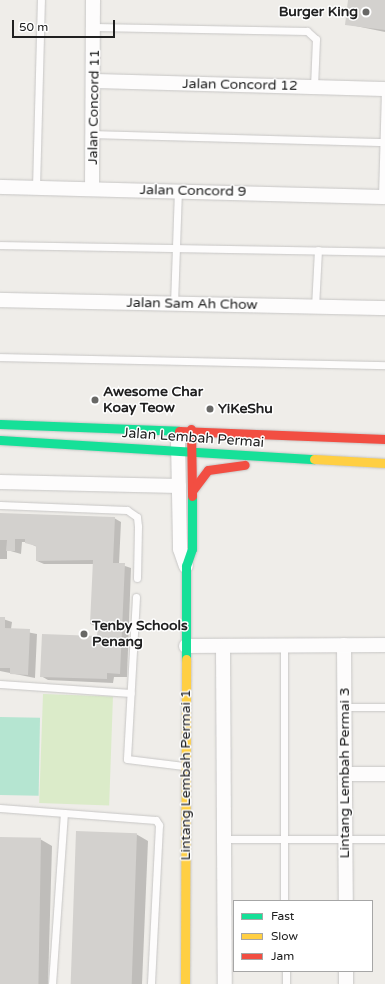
<!DOCTYPE html>
<html>
<head>
<meta charset="utf-8">
<style>
  body { margin:0 }
  #map { position:relative; width:385px; height:984px; overflow:hidden; background:#efede9; font-family:"Varela Round",sans-serif }
  div>[style] { position:absolute }
  [style*='--x'] { left:calc(var(--x)*1px); top:calc(var(--y)*1px); width:calc(var(--w)*1px); rotate:calc(var(--a)*1deg) }
  .grass>* { inset:0; background:#dbebc9; transform-origin:0 0 }
  .pitch>* { inset:0; background:#b5e5d1; transform-origin:0 0 }
  .shadow>* { inset:0; background:#0003 }
  .building>* { inset:0; background:#d3d1ce; transform-origin:0 0 }
  .roads { filter:drop-shadow(0 0 1px #c7c6c5) drop-shadow(0 0 1px #c7c6c5) }
  .lane>* { height:7px; margin:-3.5px; padding:0 3.5px; transform-origin:3.5px; border-radius:3.5px; background:#fdfcfc }
  .street>* { height:14px; margin:-7px; padding:0 7px; transform-origin:7px; border-radius:7px; background:#fdfcfc }
  .fast>* { height:9px; margin:-4.5px; padding:0 4.5px; transform-origin:4.5px; border-radius:4.5px; background:#16e098 }
  .slow>* { height:9px; margin:-4.5px; padding:0 4.5px; transform-origin:4.5px; border-radius:4.5px; background:#ffcf43 }
  .jam>* { height:9px; margin:-4.5px; padding:0 4.5px; transform-origin:4.5px; border-radius:4.5px; background:#f24e42 }
  .dots>* { width:11px; height:11px; translate:-50% -50%; box-sizing:border-box; border:2px solid #fff; border-radius:50% }
  span { translate:-50% -50%; white-space:nowrap; text-align:center; line-height:1.15; -webkit-text-stroke:3px #fff; paint-order:stroke }
  .poi-label { font-size:14px; color:#202020; font-weight:700 }
  .right { translate:-100% -50%; text-align:right }
  .left { translate:0 -50%; text-align:left }
  .street-label { font-size:14px; color:#202020 }
  .legend { position:absolute; left:233px; top:900px; width:140px; height:72px; box-sizing:border-box; background:#fff; border:1px solid #a6a6a6; margin:0; padding:5px 7px; list-style:none; font-size:12px; color:#202020 }
  .legend li { display:flex; align-items:center; gap:8px; height:20px }
  .legend b { width:20px; border:1px solid #a6a6a6 }
  .scale { position:absolute; left:12px; top:20px; width:103px; height:18px; box-sizing:border-box; border:2px solid #202020; border-top:0; padding-left:5px; font-size:12px; line-height:14px; white-space:nowrap; color:#202020; -webkit-text-stroke:3px #fff; paint-order:stroke }
</style>
</head>
<body>
<div id="map">
  <div class="grass">
    <div style="left:43px;top:694px;width:70px;height:109px;rotate:2deg"></div>
  </div>
  <div class="pitch">
    <div style="left:0;top:717px;width:40px;height:78px;rotate:1deg"></div>
  </div>
  <div class="shadow">
    <div style="clip-path:polygon(349px 0,385px 0,385px 32px,346px 24px)"></div>
    <div style="clip-path:polygon(0 514px,114px 518px,121px 522px,119px 564px,131px 568px,127px 677px,114px 677px,113px 683px,48px 680px,41px 676px,98px 637px,98px 628px,91px 624px,94px 564px,44px 564px,37px 561px,37px 547px,27px 542px,22px 542px,21px 554px,7px 550px,7px 559px,0 559px)"></div>
    <div style="clip-path:polygon(0 618px,12px 622px,11px 629px,37px 634px,35px 678px,0 671px)"></div>
    <div style="clip-path:polygon(136px 834px,148px 841px,142px 984px,73px 984px)"></div>
    <div style="clip-path:polygon(0 838px,40px 839px,52px 846px,48px 984px,0 984px)"></div>
  </div>
  <div class="building">
    <div style="clip-path:polygon(348px 0,385px 0,385px 30px,345px 25px)"></div>
    <div style="clip-path:polygon(0 513px,115px 517px,113px 563px,125px 563px,120px 674px,107px 673px,107px 679px,40px 677px,42px 634px,97px 636px,98px 625px,90px 624px,93px 560px,36px 561px,36px 546px,25px 543px,25px 539px,15px 539px,15px 551px,6px 551px,7px 540px,0 540px)"></div>
    <div style="clip-path:polygon(0 617px,5px 617px,5px 628px,30px 629px,28px 675px,10px 674px,10px 668px,0 668px)"></div>
    <div style="left:76px;top:831px;width:61px;height:153px;rotate:2deg"></div>
    <div style="left:0;top:837px;width:41px;height:147px;rotate:1deg"></div>
  </div>
  <div class="roads">
    <div class="lane">
      <div style="--x:95;--y:27;--w:212;--a:1.1"></div>
      <div style="--x:307;--y:31;--w:12;--a:42"></div>
      <div style="--x:316;--y:39;--w:47;--a:92.4"></div>
      <div style="--x:93;--y:134;--w:291;--a:1.6"></div>
      <div style="--x:36;--y:188;--w:188;--a:-88.5"></div>
      <div style="--x:382;--y:197;--w:108;--a:-88.4"></div>
      <div style="--x:0;--y:245;--w:385;--a:1"></div>
      <div style="--x:174;--y:304;--w:114;--a:-88"></div>
      <div style="--x:315;--y:307;--w:57;--a:-87"></div>
      <div style="--x:0;--y:357;--w:385;--a:1.2"></div>
      <div style="--x:0;--y:505;--w:127;--a:2.3"></div>
      <div style="--x:127;--y:510;--w:12;--a:35"></div>
      <div style="--x:137;--y:517;--w:9;--a:84"></div>
      <div style="--x:138;--y:526;--w:52;--a:91.1"></div>
      <div style="--x:136;--y:597;--w:162;--a:93.2"></div>
      <div style="--x:127;--y:759;--w:57;--a:7"></div>
      <div style="--x:284;--y:646;--w:255;--a:90"></div>
      <div style="--x:0;--y:684;--w:131;--a:3.9"></div>
      <div style="--x:345;--y:707;--w:40;--a:0"></div>
      <div style="--x:0;--y:808;--w:156;--a:4.4"></div>
      <div style="--x:156;--y:820;--w:6;--a:59"></div>
      <div style="--x:159;--y:825;--w:159;--a:92.9"></div>
      <div style="--x:224;--y:839;--w:161;--a:0"></div>
      <div style="--x:286;--y:971;--w:13;--a:90"></div>
      <div style="--x:52;--y:984;--w:171;--a:-86"></div>
    </div>
    <div class="street">
      <div style="--x:94;--y:81;--w:291;--a:1.6"></div>
      <div style="--x:0;--y:187;--w:385;--a:1.5"></div>
      <div style="--x:92;--y:189;--w:189;--a:-89.7"></div>
      <div style="--x:0;--y:300;--w:385;--a:1.2"></div>
      <div style="--x:178;--y:441;--w:108;--a:88.9"></div>
      <div style="--x:180;--y:549;--w:18;--a:71"></div>
      <div style="--x:0;--y:482;--w:179;--a:1.3"></div>
      <div style="--x:344;--y:645;--w:256;--a:89.6"></div>
      <div style="--x:186;--y:646;--w:199;--a:-0.3"></div>
      <div style="--x:223;--y:646;--w:338;--a:89.7"></div>
      <div style="--x:345;--y:774;--w:40;--a:0"></div>
      <div style="--x:346;--y:971;--w:13;--a:90"></div>
    </div>
    <div class="fast">
      <div style="--x:0;--y:424;--w:179;--a:2.2"></div>
      <div style="--x:0;--y:440;--w:315;--a:3.5"></div>
      <div style="--x:186;--y:659;--w:93;--a:-90"></div>
      <div style="--x:186;--y:566;--w:18;--a:-71"></div>
      <div style="--x:192;--y:549;--w:53;--a:-90"></div>
    </div>
    <div class="slow">
      <div style="--x:314;--y:459;--w:71;--a:3.2"></div>
      <div style="--x:185;--y:984;--w:325;--a:-89.8"></div>
    </div>
    <div class="jam">
      <div style="--x:191;--y:429;--w:67;--a:89.1"></div>
      <div style="--x:179;--y:431;--w:206;--a:2.2"></div>
      <div style="--x:192;--y:491;--w:26;--a:-53"></div>
      <div style="--x:208;--y:470;--w:37;--a:-8"></div>
    </div>
  </div>
  <div class="dots">
    <div style="left:366px;top:12px;background:#686866"></div>
    <div style="left:95px;top:400px;background:#686866"></div>
    <div style="left:210px;top:409px;background:#686866"></div>
    <div style="left:84px;top:634px;background:#686866"></div>
  </div>
  <div class="poi-label">
    <span class="right" style="left:358px;top:12px">Burger King</span>
    <span class="left" style="left:103px;top:400px">Awesome Char<br>Koay Teow</span>
    <span class="left" style="left:218px;top:409px">YiKeShu</span>
    <span class="left" style="left:92px;top:634px">Tenby Schools<br>Penang</span>
  </div>
  <div class="street-label">
    <span style="left:240px;top:85px;rotate:1deg">Jalan Concord 12</span>
    <span style="left:94px;top:107px;rotate:-89deg">Jalan Concord 11</span>
    <span style="left:193px;top:191px;rotate:1deg">Jalan Concord 9</span>
    <span style="left:192px;top:304px;rotate:1deg">Jalan Sam Ah Chow</span>
    <span style="left:193px;top:438px;rotate:4deg">Jalan Lembah Permai</span>
    <span style="left:345px;top:773px;rotate:-90deg">Lintang Lembah Permai 3</span>
    <span style="left:186px;top:775px;rotate:-90deg">Lintang Lembah Permai 1</span>
  </div>
  <ul class="legend">
  <li><b style="height:5px;background:#16e098"></b>Fast</li>
  <li><b style="height:5px;background:#ffcf43"></b>Slow</li>
  <li><b style="height:5px;background:#f24e42"></b>Jam</li>
  </ul>
  <div class="scale">50 m</div>
</div>
</body>
</html>
